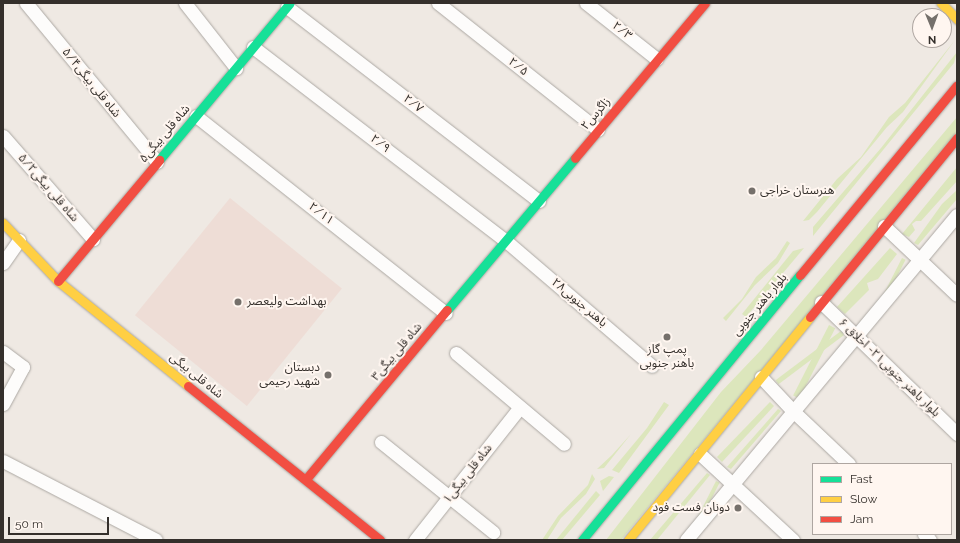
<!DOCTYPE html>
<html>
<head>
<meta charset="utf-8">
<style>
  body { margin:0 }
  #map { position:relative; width:960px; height:543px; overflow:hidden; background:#efe9e3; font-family:Raleway,"Noto Sans Arabic",sans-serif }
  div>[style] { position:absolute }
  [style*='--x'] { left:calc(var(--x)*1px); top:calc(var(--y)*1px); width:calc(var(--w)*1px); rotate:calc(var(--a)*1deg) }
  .medical>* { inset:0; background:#eeddd6; transform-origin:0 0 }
  .green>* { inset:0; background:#dce6bc; transform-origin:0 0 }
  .roads { filter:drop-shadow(0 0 1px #aca8a3) drop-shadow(0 0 1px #aca8a3) }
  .street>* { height:13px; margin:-6.5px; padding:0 6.5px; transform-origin:6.5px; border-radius:6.5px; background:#fdfcfb }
  .fast>* { height:9px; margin:-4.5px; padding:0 4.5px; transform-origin:4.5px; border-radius:4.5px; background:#16e098 }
  .slow>* { height:9px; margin:-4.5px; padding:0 4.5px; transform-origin:4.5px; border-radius:4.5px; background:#ffcf43 }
  .jam>* { height:9px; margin:-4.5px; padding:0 4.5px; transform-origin:4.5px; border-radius:4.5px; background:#f24e42 }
  .dots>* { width:11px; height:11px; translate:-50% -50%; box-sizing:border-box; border:2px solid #fff6f0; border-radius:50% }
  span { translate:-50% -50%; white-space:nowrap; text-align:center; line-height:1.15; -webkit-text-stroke:4px #fff6f0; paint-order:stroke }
  .street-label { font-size:12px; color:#342f2b }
  .poi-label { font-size:12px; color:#342f2b }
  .left { translate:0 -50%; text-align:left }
  .right { translate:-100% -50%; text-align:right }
  .frame { position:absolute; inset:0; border:4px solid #342f2b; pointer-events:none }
  .legend { position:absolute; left:812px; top:463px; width:140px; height:72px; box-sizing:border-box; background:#fff6f0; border:1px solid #aea6a1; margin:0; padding:5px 7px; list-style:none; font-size:12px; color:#342f2b }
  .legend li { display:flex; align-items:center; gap:8px; height:20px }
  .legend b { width:20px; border:1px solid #aea6a1 }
  .north { position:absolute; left:912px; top:8px; width:40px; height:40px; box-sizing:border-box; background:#fff6f0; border:1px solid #aea6a1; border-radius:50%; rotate:179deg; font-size:11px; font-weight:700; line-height:16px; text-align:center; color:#342f2b }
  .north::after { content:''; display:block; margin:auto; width:14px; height:18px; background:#75706b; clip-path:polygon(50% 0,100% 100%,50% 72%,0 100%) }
  .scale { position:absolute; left:8px; top:517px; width:101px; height:18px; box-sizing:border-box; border:2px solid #342f2b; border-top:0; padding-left:5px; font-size:12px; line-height:14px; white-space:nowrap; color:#342f2b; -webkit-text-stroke:3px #fff6f0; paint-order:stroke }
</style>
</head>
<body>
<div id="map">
  <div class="medical">
    <div style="left:230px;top:198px;width:144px;height:151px;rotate:39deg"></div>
  </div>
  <div class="green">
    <div style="clip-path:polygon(955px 40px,903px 112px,887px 127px,817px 212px,809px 220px,803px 221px,837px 179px,861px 157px,889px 117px,905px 103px)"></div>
    <div style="clip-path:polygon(957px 52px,954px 63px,813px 236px,813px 227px,881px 148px)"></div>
    <div style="clip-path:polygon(957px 117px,957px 133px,621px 540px,606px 540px,721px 392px,761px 350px)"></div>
    <div style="clip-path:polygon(957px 167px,957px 181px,921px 221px,916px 221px,912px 224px,915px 230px,909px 237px,902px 234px)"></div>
    <div style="clip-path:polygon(957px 190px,957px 199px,918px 245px,914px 243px,942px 204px)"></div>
    <div style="clip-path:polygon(787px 241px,790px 243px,778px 263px,755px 285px,726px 321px,723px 318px,742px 299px,756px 277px,776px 258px)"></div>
    <div style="clip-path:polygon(804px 248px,746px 317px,742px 314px,793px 251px)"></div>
    <div style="clip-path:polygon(890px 248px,897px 254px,878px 279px,867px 283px,869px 290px,845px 314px,837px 307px)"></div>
    <div style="left:902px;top:258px;width:4px;height:81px;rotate:27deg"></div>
    <div style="left:829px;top:325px;width:7px;height:79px;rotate:27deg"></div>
    <div style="left:841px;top:331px;width:5px;height:82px;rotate:53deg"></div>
    <div style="clip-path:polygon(664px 402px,669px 405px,619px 473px,612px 470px,647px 428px)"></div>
    <div style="clip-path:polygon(770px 402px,774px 406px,722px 462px,717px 457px)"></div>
    <div style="clip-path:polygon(778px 409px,781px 411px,731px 469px,727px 467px)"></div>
    <div style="clip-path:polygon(631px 434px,604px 468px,597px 469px,612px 455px)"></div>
    <div style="clip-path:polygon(707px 473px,710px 475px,657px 540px,650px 540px)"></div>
    <div style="clip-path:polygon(592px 474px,595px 479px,586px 494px,561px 518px,547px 540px,542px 540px,558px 516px,588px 485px)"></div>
    <div style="clip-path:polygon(609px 476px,614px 477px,603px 491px,600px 481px)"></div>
    <div style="left:716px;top:481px;width:4px;height:76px;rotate:27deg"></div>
    <div style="clip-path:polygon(596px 491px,600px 495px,562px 540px,556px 540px)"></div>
  </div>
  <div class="roads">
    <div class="street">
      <div style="--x:26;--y:3;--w:206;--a:50.5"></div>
      <div style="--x:185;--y:3;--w:83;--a:51.9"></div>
      <div style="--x:438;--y:3;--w:204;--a:38.4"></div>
      <div style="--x:586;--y:3;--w:90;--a:38.3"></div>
      <div style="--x:287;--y:7;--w:318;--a:37.6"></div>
      <div style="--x:253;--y:47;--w:319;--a:37.5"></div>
      <div style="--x:506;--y:241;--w:192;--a:40.6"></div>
      <div style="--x:196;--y:116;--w:318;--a:38.3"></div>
      <div style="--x:3;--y:136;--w:137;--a:48.9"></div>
      <div style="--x:884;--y:226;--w:100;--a:43.4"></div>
      <div style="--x:3;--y:263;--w:28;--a:-55"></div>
      <div style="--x:821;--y:302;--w:190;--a:44.1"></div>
      <div style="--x:3;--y:352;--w:25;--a:37"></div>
      <div style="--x:23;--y:367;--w:42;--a:118.4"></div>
      <div style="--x:456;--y:353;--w:141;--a:40.1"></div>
      <div style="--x:761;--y:377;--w:47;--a:46.7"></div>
      <div style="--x:793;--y:411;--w:77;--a:43.4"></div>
      <div style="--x:381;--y:442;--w:144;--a:38.8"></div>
      <div style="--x:700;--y:454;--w:127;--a:42.8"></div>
      <div style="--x:3;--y:461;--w:172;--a:27.3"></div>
      <div style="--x:924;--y:534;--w:8;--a:45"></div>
      <div style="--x:415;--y:540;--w:169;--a:-51.7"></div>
      <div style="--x:686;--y:540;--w:423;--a:-50.2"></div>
    </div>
    <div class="fast">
      <div style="--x:159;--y:160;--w:204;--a:-50.2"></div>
      <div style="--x:447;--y:310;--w:199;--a:-49.9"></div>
      <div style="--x:582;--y:540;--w:343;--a:-50.6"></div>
    </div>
    <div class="slow">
      <div style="--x:941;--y:3;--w:23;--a:45"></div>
      <div style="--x:3;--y:223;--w:80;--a:46.5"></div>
      <div style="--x:58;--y:281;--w:167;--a:38.9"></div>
      <div style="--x:628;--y:540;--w:288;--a:-50.8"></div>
    </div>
    <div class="jam">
      <div style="--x:575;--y:158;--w:202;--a:-50"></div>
      <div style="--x:800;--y:275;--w:246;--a:-50.4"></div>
      <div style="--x:58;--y:281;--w:158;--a:-50.1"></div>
      <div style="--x:810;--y:317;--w:232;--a:-50.6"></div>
      <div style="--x:188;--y:386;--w:246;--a:38.7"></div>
      <div style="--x:306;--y:479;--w:220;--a:-50.2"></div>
    </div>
  </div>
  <div class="dots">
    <div style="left:752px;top:191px;background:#75706b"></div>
    <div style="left:238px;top:302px;background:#75706b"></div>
    <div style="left:667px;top:337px;background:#75706b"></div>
    <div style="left:328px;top:375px;background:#75706b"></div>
    <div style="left:738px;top:508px;background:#75706b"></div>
  </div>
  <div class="street-label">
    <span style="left:622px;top:31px;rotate:38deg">۲/۳</span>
    <span style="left:518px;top:67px;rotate:38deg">۲/۵</span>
    <span style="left:91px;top:83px;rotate:51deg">شاه قلی بیگی۵/۴</span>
    <span style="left:413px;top:104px;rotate:38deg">۲/۷</span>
    <span style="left:596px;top:114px;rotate:-50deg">زاگرس۲</span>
    <span style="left:165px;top:134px;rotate:-50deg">شاه قلی بیگی۵</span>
    <span style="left:380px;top:144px;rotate:38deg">۲/۹</span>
    <span style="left:48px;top:188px;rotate:49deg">شاه قلی بیگی۵/۲</span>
    <span style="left:321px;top:214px;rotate:38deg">۲/۱۱</span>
    <span style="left:579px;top:303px;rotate:40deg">باهنر جنوبی۲۸</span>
    <span style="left:760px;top:305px;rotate:-50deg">بلوار باهنر جنوبی</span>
    <span style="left:397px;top:352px;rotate:-50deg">شاه قلی بیگی۳</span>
    <span style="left:889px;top:368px;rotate:44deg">بلوار باهنر جنوبی۲۱- اخلاق ۶</span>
    <span style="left:196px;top:376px;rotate:39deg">شاه قلی بیگی</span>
    <span style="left:468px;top:474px;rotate:-52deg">شاه قلی بیگی۱</span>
  </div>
  <div class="poi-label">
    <span class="left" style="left:760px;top:191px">هنرستان خراجی</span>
    <span class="left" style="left:247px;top:302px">بهداشت ولیعصر</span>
    <span style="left:667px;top:357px">پمپ گاز<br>باهنر جنوبی</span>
    <span class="right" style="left:320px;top:375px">دبستان<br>شهید رحیمی</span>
    <span class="right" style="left:730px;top:508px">دونان فست فود</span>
  </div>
  <div class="frame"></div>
  <ul class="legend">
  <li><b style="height:5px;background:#16e098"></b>Fast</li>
  <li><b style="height:5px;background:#ffcf43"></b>Slow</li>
  <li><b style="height:5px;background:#f24e42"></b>Jam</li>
  </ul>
  <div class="north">N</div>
  <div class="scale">50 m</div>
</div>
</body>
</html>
